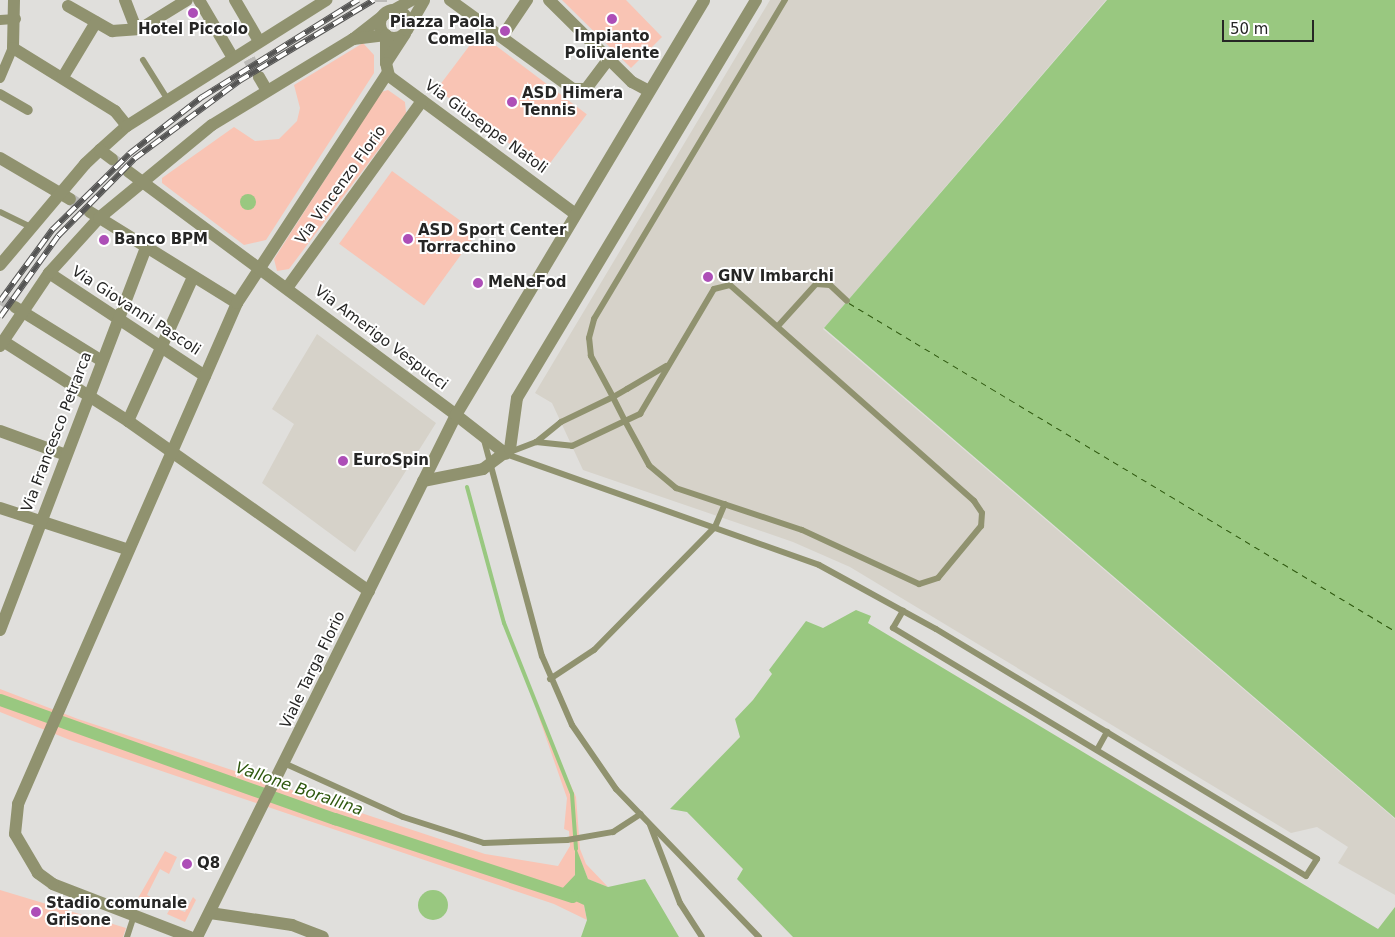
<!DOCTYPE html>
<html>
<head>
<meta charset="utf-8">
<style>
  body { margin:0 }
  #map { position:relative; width:1395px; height:937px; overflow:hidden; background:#e0dfdc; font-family:"DejaVu Sans",sans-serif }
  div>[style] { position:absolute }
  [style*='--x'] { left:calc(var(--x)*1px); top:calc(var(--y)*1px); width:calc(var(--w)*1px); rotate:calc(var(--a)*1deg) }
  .built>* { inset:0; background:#d6d2c9 }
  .green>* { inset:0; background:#f9c4b4; transform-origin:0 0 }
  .water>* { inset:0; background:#99c880 }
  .round { border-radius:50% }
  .stream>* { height:4px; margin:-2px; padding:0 2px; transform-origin:2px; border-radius:2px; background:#99c880 }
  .canal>* { height:12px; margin:-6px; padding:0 6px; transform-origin:6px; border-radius:6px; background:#99c880 }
  .ferry>* { height:1px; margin-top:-0.5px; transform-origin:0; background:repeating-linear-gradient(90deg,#2e580e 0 6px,transparent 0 11px) }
  .minor-tunnel>* { height:12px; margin-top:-6px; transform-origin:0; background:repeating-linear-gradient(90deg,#bbbab7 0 12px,transparent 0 18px) }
  .tertiary-tunnel>* { height:12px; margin-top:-6px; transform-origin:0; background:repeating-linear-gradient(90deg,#bbbab7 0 12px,transparent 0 18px) }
  .service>* { height:6px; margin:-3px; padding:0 3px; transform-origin:3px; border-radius:3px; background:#90926f }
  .pedestrian>* { height:10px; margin:-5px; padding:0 5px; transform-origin:5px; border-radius:5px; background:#90926f }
  .minor>* { height:12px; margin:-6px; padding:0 6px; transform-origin:6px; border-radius:6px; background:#90926f }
  .minor>.ring { margin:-6px; padding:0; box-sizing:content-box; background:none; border:12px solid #90926f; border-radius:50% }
  .tertiary>* { height:12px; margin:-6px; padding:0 6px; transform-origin:6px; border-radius:6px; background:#90926f }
  .rail>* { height:5.5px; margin-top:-2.75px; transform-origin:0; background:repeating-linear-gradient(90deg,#fff 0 11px,#555554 0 22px); box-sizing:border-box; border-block:1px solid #555554 }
  .dots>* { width:14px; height:14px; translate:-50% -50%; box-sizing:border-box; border:2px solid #fff; border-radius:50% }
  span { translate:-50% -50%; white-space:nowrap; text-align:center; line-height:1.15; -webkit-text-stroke:4px #fff; paint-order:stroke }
  .poi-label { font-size:15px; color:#262625; font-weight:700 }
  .right { translate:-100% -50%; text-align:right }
  .left { translate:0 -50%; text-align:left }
  .street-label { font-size:15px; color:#262625 }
  .water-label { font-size:16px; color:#2e580e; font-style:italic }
  .scale { position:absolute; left:1222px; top:20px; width:92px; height:22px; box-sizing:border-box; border:2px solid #262625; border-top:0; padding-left:6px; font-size:15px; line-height:18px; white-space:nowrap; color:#262625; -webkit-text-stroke:4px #fff; paint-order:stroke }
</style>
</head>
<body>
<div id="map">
  <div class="built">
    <div style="clip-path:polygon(770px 0,1106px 0,823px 329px,1395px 819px,1395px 895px,1338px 863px,1348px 847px,1317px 827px,1291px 833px,850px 567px,793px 542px,583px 470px,552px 403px,535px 393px)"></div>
    <div style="clip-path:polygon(317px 334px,436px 423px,355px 552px,262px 483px,294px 424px,272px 409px)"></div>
  </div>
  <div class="green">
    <div style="clip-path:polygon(562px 0,626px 0,662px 37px,631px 68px)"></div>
    <div style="left:479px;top:33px;width:135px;height:70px;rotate:37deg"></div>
    <div style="clip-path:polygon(363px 43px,374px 55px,374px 73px,266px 240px,244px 245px,162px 183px,162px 178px,234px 127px,255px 141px,279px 139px,297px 121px,300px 108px,294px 85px)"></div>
    <div style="clip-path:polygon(388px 90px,405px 102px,406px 113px,289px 269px,277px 271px,274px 259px,381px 92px)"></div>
    <div style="left:392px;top:171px;width:105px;height:90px;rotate:36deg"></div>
    <div style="clip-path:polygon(0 689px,78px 719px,485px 854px,558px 866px,570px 846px,569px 831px,564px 829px,567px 798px,536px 709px,576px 797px,580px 849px,586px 864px,608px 887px,588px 879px,575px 847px,575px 875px,565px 888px,584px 905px,587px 920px,554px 904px,70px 740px,0 712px)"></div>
    <div style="clip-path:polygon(165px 851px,177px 857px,169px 874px,160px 869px,147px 895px,158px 901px,154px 908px,137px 900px)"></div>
    <div style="clip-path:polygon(0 890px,126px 928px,123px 937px,0 937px)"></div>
    <div style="clip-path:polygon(193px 897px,196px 900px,185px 922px,167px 914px,171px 907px,185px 912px)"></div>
  </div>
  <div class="water">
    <div style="clip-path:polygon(1107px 0,1395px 0,1395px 818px,824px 328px)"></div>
    <div class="round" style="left:240px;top:194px;width:16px;height:16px"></div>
    <div style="clip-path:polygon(856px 610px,871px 616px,868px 623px,1378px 929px,1395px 907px,1395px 937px,793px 937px,737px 879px,743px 869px,687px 812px,670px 809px,740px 737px,735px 719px,753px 700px,772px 674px,769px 670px,806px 621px,823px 628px)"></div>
    <div style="clip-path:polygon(575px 845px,588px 879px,608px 887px,645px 879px,679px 937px,581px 937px,587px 920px,584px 905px,558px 893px,575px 875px)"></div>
    <div class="round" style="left:418px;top:890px;width:30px;height:30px"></div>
  </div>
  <div class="stream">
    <div style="--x:467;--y:487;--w:141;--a:74.8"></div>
    <div style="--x:504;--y:623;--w:184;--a:68.3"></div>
    <div style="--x:572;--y:794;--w:55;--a:85.8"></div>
  </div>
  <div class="canal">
    <div style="--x:0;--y:700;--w:356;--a:19.6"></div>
    <div style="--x:335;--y:819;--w:250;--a:18.2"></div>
  </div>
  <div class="ferry">
    <div style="--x:849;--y:303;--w:637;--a:30.99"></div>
  </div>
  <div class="minor-tunnel">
    <div style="--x:381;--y:0;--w:2;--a:90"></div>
    <div style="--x:249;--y:59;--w:21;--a:61"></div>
    <div style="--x:70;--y:199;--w:24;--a:33"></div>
    <div style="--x:0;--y:298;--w:17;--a:31"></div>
  </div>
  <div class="tertiary-tunnel">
    <div style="--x:112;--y:159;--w:21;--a:37"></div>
  </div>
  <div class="service">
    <div style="--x:143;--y:60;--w:47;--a:58"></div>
    <div style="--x:0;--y:212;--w:32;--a:26"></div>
    <div style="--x:778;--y:326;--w:57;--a:-47.9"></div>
    <div style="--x:816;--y:284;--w:14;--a:4"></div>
    <div style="--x:830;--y:285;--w:23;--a:43"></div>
    <div style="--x:666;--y:366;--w:45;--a:149.5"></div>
    <div style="--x:627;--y:389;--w:16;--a:150"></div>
    <div style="--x:613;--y:397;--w:58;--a:154.3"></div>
    <div style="--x:561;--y:422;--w:32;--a:141"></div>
    <div style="--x:536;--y:442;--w:36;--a:6"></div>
    <div style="--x:572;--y:446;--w:59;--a:-25.3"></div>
    <div style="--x:625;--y:421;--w:17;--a:-25"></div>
    <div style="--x:640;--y:414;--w:145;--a:-59.4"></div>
    <div style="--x:714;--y:289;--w:16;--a:-14"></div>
    <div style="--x:730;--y:285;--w:326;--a:41.5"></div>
    <div style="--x:974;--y:501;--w:14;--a:56"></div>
    <div style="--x:982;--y:513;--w:13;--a:94"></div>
    <div style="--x:981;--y:526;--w:67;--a:129.6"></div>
    <div style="--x:938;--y:578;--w:20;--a:162"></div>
    <div style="--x:919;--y:584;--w:129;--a:-155.2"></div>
    <div style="--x:802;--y:530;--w:133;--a:-161.6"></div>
    <div style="--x:676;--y:488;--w:35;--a:-140"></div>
    <div style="--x:649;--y:465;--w:50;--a:-118.6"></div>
    <div style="--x:625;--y:421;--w:27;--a:-117"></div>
    <div style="--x:613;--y:397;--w:47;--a:-118.2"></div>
    <div style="--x:591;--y:356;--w:18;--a:-96"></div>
    <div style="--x:589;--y:338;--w:20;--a:-75"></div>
    <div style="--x:594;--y:319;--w:372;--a:-59.1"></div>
    <div style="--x:484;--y:440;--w:224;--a:75"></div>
    <div style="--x:542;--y:656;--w:75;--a:66.5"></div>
    <div style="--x:572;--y:725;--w:78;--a:55.5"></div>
    <div style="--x:616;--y:789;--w:206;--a:46"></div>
    <div style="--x:510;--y:452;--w:28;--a:-21"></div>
    <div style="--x:506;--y:454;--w:332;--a:19.5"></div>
    <div style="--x:819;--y:565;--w:133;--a:28.7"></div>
    <div style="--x:936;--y:629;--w:445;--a:31.1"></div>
    <div style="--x:1317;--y:859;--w:20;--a:123"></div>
    <div style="--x:1306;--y:876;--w:482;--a:-149"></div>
    <div style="--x:893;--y:628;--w:20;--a:-60"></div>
    <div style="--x:550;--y:679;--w:53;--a:-33.4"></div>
    <div style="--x:594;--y:650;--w:173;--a:-45.5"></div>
    <div style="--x:715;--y:527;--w:25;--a:-67"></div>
    <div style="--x:1097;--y:750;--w:21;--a:-61"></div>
    <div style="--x:286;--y:764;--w:128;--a:24.4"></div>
    <div style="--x:403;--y:817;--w:85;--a:17.8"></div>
    <div style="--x:484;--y:843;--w:83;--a:-2.1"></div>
    <div style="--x:567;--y:840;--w:47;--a:-9.9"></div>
    <div style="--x:613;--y:832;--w:33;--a:-33"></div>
    <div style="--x:650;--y:825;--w:84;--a:69"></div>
    <div style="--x:680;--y:903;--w:40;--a:57.1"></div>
    <div style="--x:127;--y:937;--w:22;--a:-72"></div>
  </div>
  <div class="pedestrian">
    <div style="--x:0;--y:20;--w:16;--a:-4"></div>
    <div style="--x:0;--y:78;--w:33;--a:-67"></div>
    <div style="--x:0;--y:94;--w:32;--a:30"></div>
  </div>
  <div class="minor">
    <div style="--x:14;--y:0;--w:48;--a:91.2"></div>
    <div style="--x:13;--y:48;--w:120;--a:31.7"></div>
    <div style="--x:115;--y:111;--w:19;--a:51"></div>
    <div style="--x:125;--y:0;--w:30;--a:69"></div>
    <div style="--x:199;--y:0;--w:67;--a:59.6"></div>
    <div style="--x:235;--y:0;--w:48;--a:59.7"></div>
    <div style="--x:450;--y:0;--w:152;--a:35.9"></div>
    <div style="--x:573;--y:89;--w:13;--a:0"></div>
    <div style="--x:586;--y:89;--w:39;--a:-53"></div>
    <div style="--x:549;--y:0;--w:117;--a:44.7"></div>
    <div style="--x:632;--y:82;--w:19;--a:28"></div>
    <div style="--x:68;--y:6;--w:51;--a:29.6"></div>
    <div style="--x:112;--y:31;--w:28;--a:-4"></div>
    <div style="--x:140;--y:29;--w:55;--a:-31.7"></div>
    <div class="ring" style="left:380px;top:10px;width:16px;height:16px"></div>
    <div style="--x:392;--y:11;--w:23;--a:-29"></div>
    <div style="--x:384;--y:15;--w:39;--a:142"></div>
    <div style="--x:353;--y:39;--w:33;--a:-7"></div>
    <div style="--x:386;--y:35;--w:28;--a:90"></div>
    <div style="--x:386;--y:63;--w:35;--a:-57"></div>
    <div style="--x:407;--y:30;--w:34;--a:-60"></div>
    <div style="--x:502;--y:37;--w:45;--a:-56"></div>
    <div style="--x:386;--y:63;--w:13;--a:77"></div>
    <div style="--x:389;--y:76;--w:230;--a:36.5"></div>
    <div style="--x:63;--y:77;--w:64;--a:-59"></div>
    <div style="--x:259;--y:77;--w:14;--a:60"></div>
    <div style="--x:100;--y:150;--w:36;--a:-42"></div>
    <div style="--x:127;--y:126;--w:236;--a:-32.3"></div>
    <div style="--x:0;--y:158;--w:81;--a:30.4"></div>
    <div style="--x:90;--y:212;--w:173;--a:31.8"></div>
    <div style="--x:49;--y:273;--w:187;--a:33.4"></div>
    <div style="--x:287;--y:288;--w:231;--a:-54.2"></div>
    <div style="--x:15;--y:307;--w:102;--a:31.8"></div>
    <div style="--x:3;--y:341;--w:148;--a:32.6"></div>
    <div style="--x:128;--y:421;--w:295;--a:35.2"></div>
    <div style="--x:0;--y:346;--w:88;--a:-56.1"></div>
    <div style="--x:49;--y:273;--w:74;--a:-47.7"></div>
    <div style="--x:99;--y:218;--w:146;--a:-39.5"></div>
    <div style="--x:212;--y:125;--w:165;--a:-31.4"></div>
    <div style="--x:456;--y:415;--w:63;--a:38"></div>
    <div style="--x:128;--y:421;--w:158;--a:-65.7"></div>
    <div style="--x:0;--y:431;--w:70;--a:20"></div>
    <div style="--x:423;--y:481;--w:61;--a:-11.3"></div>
    <div style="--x:483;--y:469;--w:34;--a:-37"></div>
    <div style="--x:510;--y:449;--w:51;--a:-82.2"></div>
    <div style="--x:517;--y:398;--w:464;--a:-59"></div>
    <div style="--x:0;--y:508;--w:133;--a:18"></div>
    <div style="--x:0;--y:630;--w:410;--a:-69.1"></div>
    <div style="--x:210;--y:913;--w:83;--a:8.3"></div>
    <div style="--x:292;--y:925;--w:33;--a:21"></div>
    <div style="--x:190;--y:937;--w:147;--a:-158.9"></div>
    <div style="--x:53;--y:884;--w:19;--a:-144"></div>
    <div style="--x:38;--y:873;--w:45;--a:-120.5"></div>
    <div style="--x:15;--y:834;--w:30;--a:-84"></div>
    <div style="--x:18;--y:804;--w:547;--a:-66.39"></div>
    <div style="--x:237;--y:303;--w:274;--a:-56.8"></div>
  </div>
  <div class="tertiary">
    <div style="--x:129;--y:172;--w:407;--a:36.6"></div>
    <div style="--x:0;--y:265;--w:132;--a:-49.9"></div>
    <div style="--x:85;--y:164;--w:21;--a:-43"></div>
    <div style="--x:100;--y:150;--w:15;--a:37"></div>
    <div style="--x:197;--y:937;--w:583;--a:-63.61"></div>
    <div style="--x:456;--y:415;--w:483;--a:-59.1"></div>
  </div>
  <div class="rail">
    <div style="--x:0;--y:301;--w:88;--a:-53.8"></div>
    <div style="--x:52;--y:230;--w:108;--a:-44.6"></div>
    <div style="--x:129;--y:154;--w:93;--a:-38"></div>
    <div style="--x:202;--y:97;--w:184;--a:-31.9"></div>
    <div style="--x:0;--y:317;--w:100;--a:-54.4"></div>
    <div style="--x:58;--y:236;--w:108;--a:-45.4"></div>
    <div style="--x:134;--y:159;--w:131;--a:-36.6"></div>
    <div style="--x:239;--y:81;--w:157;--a:-31"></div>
  </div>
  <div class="dots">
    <div style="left:193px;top:13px;background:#ad4eb7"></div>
    <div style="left:612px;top:19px;background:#ad4eb7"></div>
    <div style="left:505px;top:31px;background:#ad4eb7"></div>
    <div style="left:512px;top:102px;background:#ad4eb7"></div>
    <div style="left:408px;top:239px;background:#ad4eb7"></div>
    <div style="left:104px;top:240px;background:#ad4eb7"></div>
    <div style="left:708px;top:277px;background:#ad4eb7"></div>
    <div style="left:478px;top:283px;background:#ad4eb7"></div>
    <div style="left:343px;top:461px;background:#ad4eb7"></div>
    <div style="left:187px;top:864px;background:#ad4eb7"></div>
    <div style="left:36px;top:912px;background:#ad4eb7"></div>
  </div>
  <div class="poi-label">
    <span class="right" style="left:495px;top:31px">Piazza Paola<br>Comella</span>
    <span style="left:193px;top:30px">Hotel Piccolo</span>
    <span style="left:612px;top:45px">Impianto<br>Polivalente</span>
    <span class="left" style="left:522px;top:102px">ASD Himera<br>Tennis</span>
    <span class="left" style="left:418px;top:239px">ASD Sport Center<br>Torracchino</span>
    <span class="left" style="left:114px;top:240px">Banco BPM</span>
    <span class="left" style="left:718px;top:277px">GNV Imbarchi</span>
    <span class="left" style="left:488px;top:283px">MeNeFod</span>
    <span class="left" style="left:353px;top:461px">EuroSpin</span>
    <span class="left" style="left:197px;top:864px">Q8</span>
    <span class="left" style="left:46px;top:912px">Stadio comunale<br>Grisone</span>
  </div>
  <div class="street-label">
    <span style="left:486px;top:127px;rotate:36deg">Via Giuseppe Natoli</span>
    <span style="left:341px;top:185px;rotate:-54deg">Via Vincenzo Florio</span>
    <span style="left:136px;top:311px;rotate:33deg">Via Giovanni Pascoli</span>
    <span style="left:381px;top:338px;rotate:37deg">Via Amerigo Vespucci</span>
    <span style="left:57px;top:432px;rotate:-69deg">Via Francesco Petrarca</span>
    <span style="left:313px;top:670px;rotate:-64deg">Viale Targa Florio</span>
  </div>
  <div class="water-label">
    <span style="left:299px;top:789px;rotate:19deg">Vallone Borallina</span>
  </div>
  <div class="scale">50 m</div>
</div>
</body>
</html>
